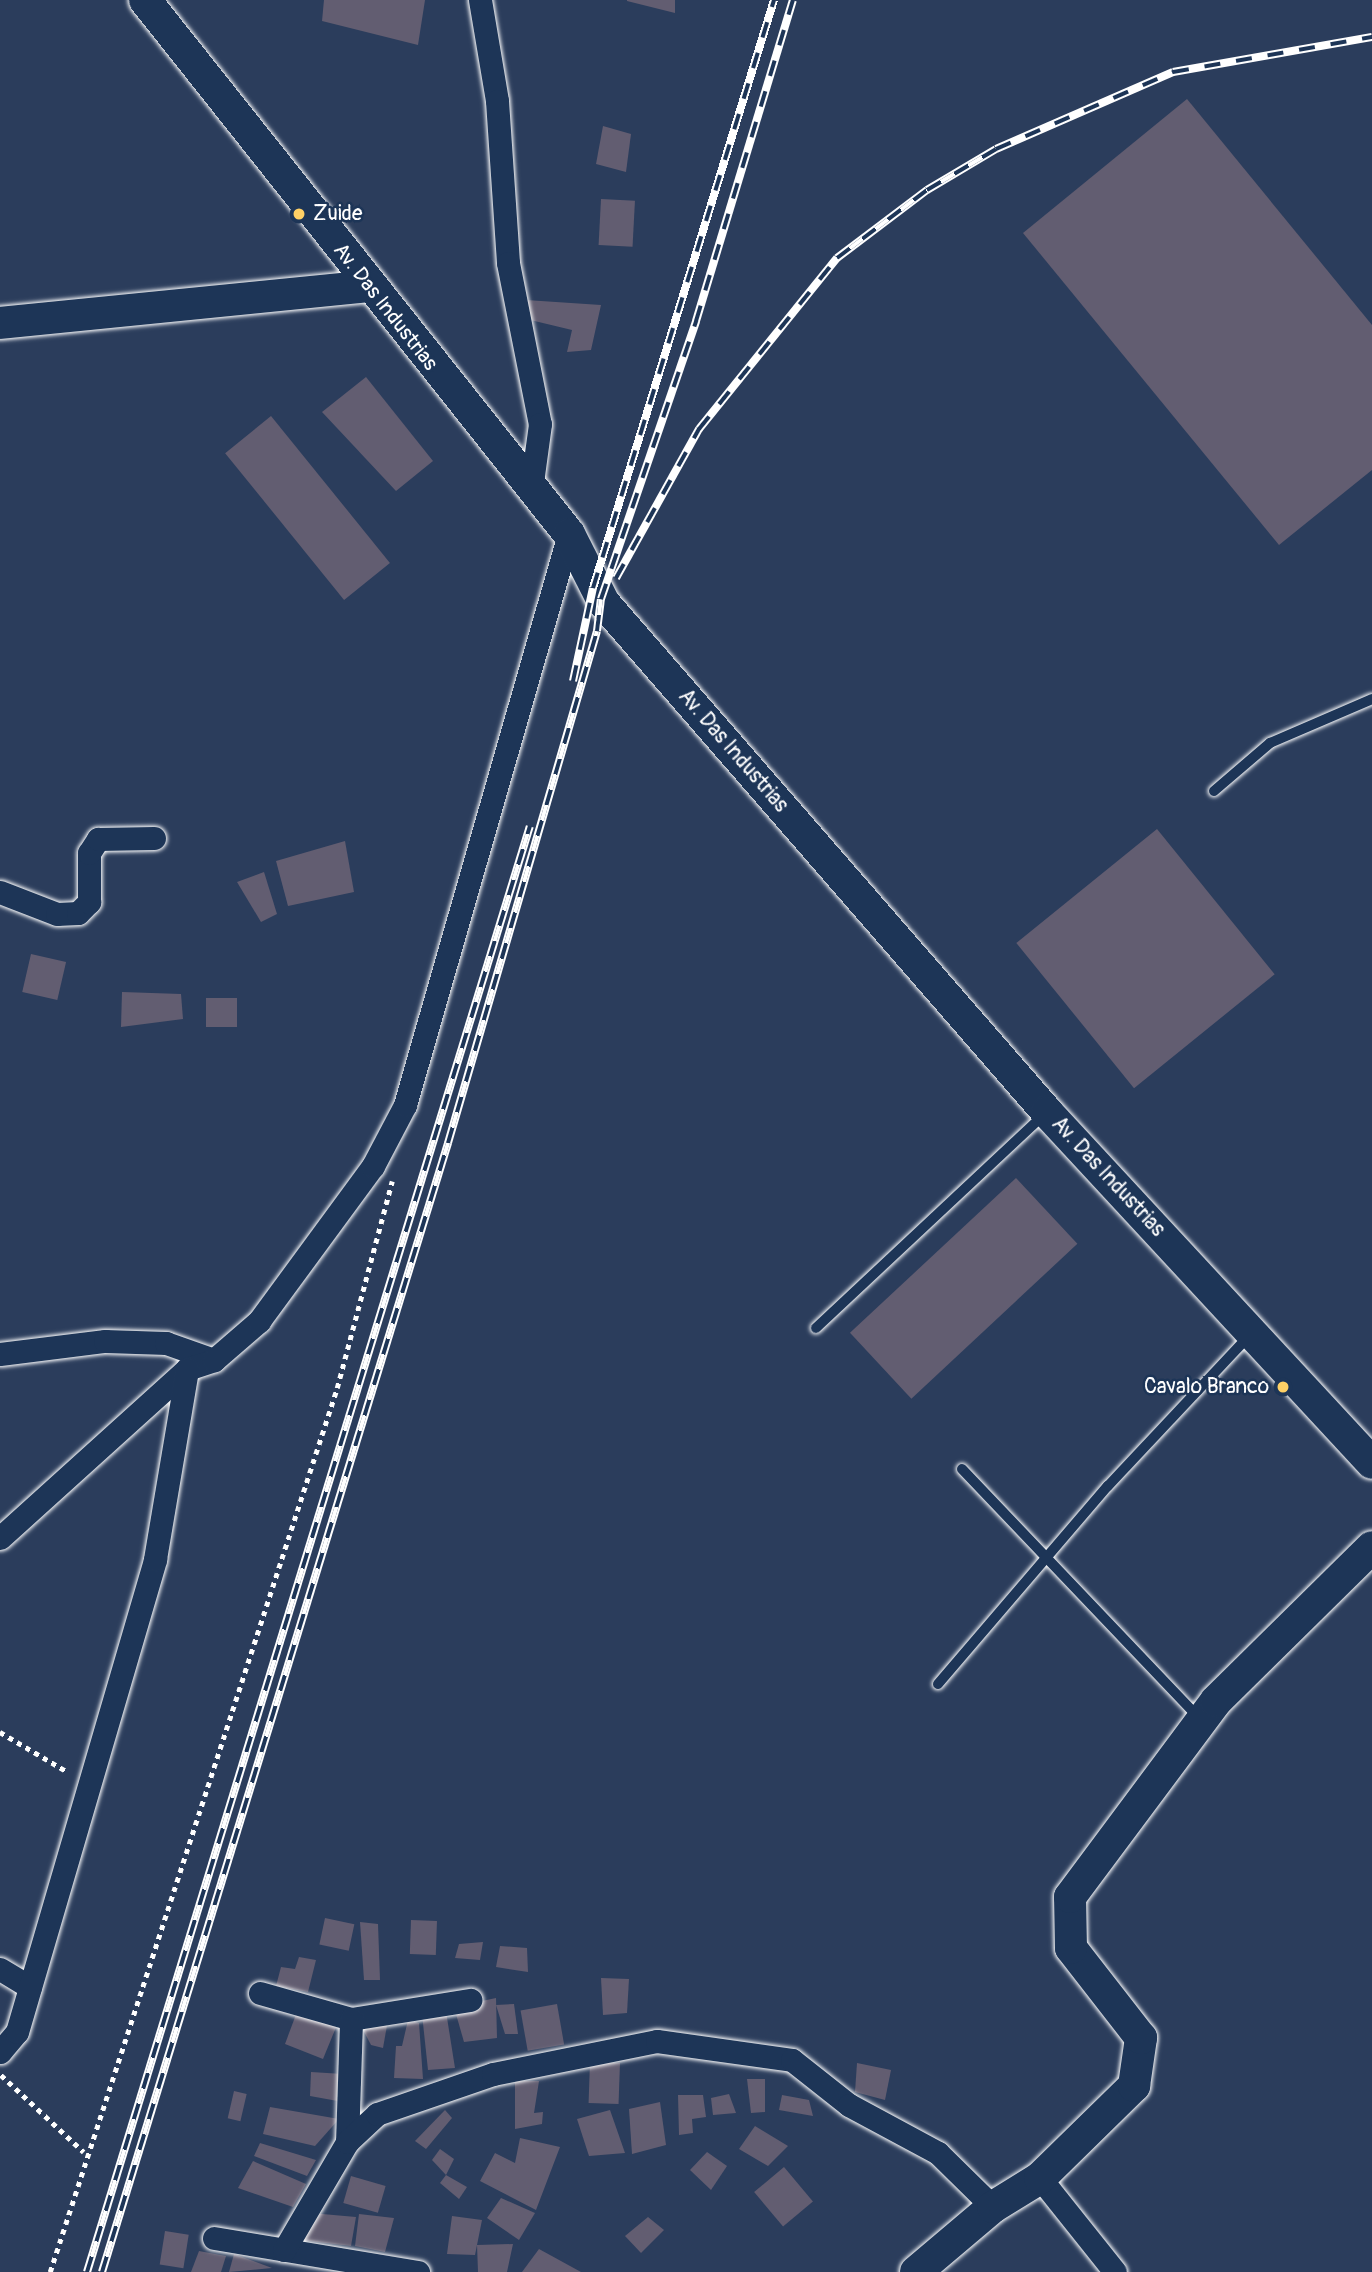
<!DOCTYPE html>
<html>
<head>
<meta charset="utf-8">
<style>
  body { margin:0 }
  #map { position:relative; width:1372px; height:2272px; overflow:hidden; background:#2b3d5c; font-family:Pangolin,sans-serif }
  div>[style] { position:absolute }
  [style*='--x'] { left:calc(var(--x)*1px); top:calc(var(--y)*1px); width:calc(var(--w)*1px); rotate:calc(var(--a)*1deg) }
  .building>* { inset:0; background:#625d71; transform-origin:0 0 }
  .path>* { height:4.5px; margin-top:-2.25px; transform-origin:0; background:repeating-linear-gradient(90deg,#fff 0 5px,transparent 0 10px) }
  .roads { filter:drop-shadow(0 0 2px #fff) drop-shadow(0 0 2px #fff) }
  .lane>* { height:10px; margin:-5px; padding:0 5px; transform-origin:5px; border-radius:5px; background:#1d3557 }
  .street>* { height:23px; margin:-11.5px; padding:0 11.5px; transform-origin:11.5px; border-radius:11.5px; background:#1d3557 }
  .secondary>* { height:32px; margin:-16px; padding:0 16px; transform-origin:16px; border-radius:16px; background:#1d3557 }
  .rail>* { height:8px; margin-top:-4px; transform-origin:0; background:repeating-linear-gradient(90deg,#1d3557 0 16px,#fff 0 32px); box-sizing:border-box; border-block:2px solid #fff }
  .dots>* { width:19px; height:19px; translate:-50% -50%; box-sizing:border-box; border:4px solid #1d3557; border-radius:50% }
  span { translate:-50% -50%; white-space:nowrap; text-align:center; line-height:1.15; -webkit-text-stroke:5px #1d3557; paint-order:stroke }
  .poi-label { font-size:21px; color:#fff }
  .left { translate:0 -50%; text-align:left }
  .right { translate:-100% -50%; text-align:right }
  .street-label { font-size:21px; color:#fff }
</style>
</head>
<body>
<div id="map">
  <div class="building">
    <div style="clip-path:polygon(324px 0,425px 0,418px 45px,322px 21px)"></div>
    <div style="clip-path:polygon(627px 0,675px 0,675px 13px,627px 1px)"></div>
    <div style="clip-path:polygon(1187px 99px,1372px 325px,1372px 470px,1279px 545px,1023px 233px)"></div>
    <div style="clip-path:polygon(603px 126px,631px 134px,626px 172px,596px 164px)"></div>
    <div style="left:601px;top:199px;width:34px;height:46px;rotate:3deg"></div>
    <div style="clip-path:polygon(526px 300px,601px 305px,591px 350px,567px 352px,572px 330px,522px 318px)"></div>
    <div style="clip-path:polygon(366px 377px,433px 461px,396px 491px,322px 412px)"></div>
    <div style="left:271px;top:416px;width:189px;height:59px;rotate:51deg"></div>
    <div style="left:1157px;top:829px;width:187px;height:181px;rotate:51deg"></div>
    <div style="clip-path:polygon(345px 841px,354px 892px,288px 906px,276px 861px)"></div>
    <div style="clip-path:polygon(264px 872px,277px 914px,261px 922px,237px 882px)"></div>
    <div style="left:31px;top:954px;width:36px;height:39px;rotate:13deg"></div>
    <div style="clip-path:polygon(122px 992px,181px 994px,183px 1019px,121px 1027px)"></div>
    <div style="left:206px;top:998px;width:31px;height:29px"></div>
    <div style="left:1016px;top:1178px;width:90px;height:227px;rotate:47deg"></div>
    <div style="left:325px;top:1918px;width:30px;height:27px;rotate:12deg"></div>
    <div style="left:411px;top:1920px;width:26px;height:34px;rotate:2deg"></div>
    <div style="clip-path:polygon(360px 1922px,378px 1924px,380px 1980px,364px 1980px)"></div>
    <div style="clip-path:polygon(483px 1942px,480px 1960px,455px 1958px,459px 1944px)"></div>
    <div style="clip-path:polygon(500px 1946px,527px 1948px,528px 1972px,496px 1967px)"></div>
    <div style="clip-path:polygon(299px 1957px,316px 1960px,308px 1992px,276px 1986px,281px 1967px,295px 1969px)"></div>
    <div style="clip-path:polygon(601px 1978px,629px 1979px,627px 2013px,603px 2015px)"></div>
    <div style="clip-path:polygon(496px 1998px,497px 2038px,464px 2042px,454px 2007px)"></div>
    <div style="clip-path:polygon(514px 2004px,518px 2034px,505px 2034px,496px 2005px)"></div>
    <div style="left:557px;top:2004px;width:41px;height:37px;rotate:80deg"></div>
    <div style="clip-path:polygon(445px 2005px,455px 2068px,428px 2070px,422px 2014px)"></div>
    <div style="clip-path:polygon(298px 2009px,339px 2020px,323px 2059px,285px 2044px)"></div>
    <div style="clip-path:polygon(389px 2014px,383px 2048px,371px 2045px,359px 2022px)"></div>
    <div style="clip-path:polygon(408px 2020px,419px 2023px,423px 2079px,394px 2078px,396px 2046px,402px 2046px)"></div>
    <div style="left:590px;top:2062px;width:30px;height:41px;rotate:2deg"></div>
    <div style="clip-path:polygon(857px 2063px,891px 2070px,885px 2100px,855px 2092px)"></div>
    <div style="clip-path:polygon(311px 2072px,343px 2074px,343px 2102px,310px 2096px)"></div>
    <div style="clip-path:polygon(747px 2079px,765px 2079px,765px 2112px,751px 2113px)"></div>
    <div style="clip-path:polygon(515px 2081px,539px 2081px,534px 2113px,543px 2112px,542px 2124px,515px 2129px)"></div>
    <div style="left:234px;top:2091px;width:13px;height:28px;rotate:13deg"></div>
    <div style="clip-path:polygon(729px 2094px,736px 2113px,713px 2115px,711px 2098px)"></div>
    <div style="clip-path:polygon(678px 2095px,703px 2095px,706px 2117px,692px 2119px,693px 2133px,679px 2135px)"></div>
    <div style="clip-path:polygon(782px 2095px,809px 2100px,813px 2116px,779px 2110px)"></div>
    <div style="clip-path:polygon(660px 2102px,666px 2145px,632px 2154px,629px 2109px)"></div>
    <div style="clip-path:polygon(270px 2107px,339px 2119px,315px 2146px,263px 2134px)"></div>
    <div style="clip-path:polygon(445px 2110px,452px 2118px,426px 2149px,415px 2141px)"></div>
    <div style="clip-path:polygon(610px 2110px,625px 2153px,589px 2156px,577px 2119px)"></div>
    <div style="clip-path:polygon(755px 2126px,788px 2146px,768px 2166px,739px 2149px)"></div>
    <div style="clip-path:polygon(520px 2138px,560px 2147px,536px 2210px,480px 2181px,495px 2153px,515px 2163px)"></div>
    <div style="clip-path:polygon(260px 2143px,316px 2160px,307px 2176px,254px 2156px)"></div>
    <div style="clip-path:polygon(440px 2149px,454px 2159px,446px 2175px,432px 2160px)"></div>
    <div style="clip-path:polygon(707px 2152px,727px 2166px,711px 2190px,690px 2170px)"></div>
    <div style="clip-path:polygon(253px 2161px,306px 2184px,293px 2207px,238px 2188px)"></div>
    <div style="left:784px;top:2167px;width:45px;height:39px;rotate:50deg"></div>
    <div style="clip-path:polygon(446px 2175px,467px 2187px,459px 2199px,440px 2183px)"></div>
    <div style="left:351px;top:2176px;width:36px;height:28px;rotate:16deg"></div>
    <div style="clip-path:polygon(501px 2198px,535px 2213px,519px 2240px,487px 2218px)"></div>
    <div style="clip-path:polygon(311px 2213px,356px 2217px,351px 2246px,300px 2240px)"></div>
    <div style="clip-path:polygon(359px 2214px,394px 2218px,385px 2252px,355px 2246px)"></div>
    <div style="clip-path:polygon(452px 2216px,482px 2220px,477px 2245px,513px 2244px,507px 2272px,478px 2272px,477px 2245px,475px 2255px,447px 2254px)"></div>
    <div style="clip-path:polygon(648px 2217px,664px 2230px,641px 2253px,625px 2236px)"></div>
    <div style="left:165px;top:2231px;width:24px;height:34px;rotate:9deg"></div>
    <div style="clip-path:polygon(539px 2249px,581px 2272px,522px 2272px)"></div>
    <div style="clip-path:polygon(199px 2251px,226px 2256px,221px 2272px,191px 2272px)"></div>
    <div style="clip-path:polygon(234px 2254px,272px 2268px,229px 2272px)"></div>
  </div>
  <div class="path">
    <div style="--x:0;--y:1732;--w:79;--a:30.5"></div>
    <div style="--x:1;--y:2075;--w:113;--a:42.9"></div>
    <div style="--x:50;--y:2272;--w:929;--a:-72.01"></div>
    <div style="--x:337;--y:1388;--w:214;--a:-75.1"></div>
  </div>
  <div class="roads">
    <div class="lane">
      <div style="--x:1214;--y:791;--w:74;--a:-40.6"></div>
      <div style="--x:1270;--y:743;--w:111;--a:-23.3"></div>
      <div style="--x:816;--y:1328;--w:313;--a:-43.1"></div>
      <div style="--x:962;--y:1469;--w:344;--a:46.4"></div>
      <div style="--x:938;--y:1684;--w:261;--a:-49.4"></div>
      <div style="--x:1108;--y:1486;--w:207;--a:-46.8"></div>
    </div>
    <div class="street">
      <div style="--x:480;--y:0;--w:102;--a:80.4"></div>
      <div style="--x:497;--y:101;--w:162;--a:86.1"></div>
      <div style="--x:508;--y:263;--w:164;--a:78.8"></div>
      <div style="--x:540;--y:424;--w:67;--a:97.8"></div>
      <div style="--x:0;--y:892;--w:61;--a:21.1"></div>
      <div style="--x:57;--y:914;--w:21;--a:-3"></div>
      <div style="--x:78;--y:913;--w:16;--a:-45"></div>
      <div style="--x:89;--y:902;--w:49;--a:-90"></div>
      <div style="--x:89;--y:853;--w:17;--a:-57"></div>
      <div style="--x:98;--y:839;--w:56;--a:-1"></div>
      <div style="--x:0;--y:1354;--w:106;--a:-7.1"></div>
      <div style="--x:105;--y:1341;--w:61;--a:1.9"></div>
      <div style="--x:166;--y:1343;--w:51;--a:19.5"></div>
      <div style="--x:0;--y:1538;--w:252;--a:-42.1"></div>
      <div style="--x:187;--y:1369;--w:28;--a:-18"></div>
      <div style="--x:214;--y:1360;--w:60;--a:-40.9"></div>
      <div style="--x:259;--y:1321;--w:192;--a:-53.7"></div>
      <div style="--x:373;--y:1166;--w:69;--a:-62.3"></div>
      <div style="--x:405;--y:1105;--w:594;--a:-73.98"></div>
      <div style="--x:0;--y:1969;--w:35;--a:31"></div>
      <div style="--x:260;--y:1993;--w:95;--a:15.9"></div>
      <div style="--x:351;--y:2019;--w:121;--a:-9.1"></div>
      <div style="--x:0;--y:2052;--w:26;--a:-50"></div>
      <div style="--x:17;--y:2032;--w:493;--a:-73.7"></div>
      <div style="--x:155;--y:1559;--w:193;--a:-80.4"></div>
      <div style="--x:347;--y:2142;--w:123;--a:-88.1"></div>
      <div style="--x:1040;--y:2178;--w:120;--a:51.4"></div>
      <div style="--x:214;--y:2238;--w:207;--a:9.5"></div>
      <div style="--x:284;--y:2250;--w:125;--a:-59.7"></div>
      <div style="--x:347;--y:2142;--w:41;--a:-43"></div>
      <div style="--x:377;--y:2114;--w:123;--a:-19"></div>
      <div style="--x:493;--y:2074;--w:167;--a:-11.4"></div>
      <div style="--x:657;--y:2041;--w:136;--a:8"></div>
      <div style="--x:792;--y:2060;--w:73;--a:38.3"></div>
      <div style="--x:849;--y:2105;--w:101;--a:28.3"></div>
      <div style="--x:938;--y:2153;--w:77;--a:44.5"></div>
    </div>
    <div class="secondary">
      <div style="--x:145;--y:0;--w:682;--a:51.55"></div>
      <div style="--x:569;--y:534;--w:77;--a:63.1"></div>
      <div style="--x:604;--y:603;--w:675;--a:48.97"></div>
      <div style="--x:1047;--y:1112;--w:478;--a:47.2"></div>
      <div style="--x:0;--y:323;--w:370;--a:-5.7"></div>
      <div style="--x:916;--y:2272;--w:101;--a:-40.2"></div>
      <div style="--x:993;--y:2207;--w:55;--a:-31.7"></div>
      <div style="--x:1040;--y:2178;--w:132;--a:-44.4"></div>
      <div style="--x:1134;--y:2086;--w:49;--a:-81.7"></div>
      <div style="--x:1141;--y:2038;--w:114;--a:-127.9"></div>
      <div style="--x:1071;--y:1948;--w:51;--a:-91.1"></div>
      <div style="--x:1070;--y:1897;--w:244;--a:-53.3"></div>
      <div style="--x:1216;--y:1701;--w:219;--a:-44.6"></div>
    </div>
  </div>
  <div class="rail">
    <div style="--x:616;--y:578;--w:171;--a:-60.9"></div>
    <div style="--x:699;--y:429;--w:220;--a:-51.1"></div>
    <div style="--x:837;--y:258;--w:113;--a:-37.1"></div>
    <div style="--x:927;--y:190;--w:80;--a:-30.7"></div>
    <div style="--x:996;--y:149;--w:193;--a:-23.5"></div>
    <div style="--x:1173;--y:72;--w:202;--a:-10"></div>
    <div style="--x:573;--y:681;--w:95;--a:-77.9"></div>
    <div style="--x:593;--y:588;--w:615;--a:-72.89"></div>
    <div style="--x:87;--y:2272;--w:1512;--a:-72.97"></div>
    <div style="--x:102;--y:2272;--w:1181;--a:-72.96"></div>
    <div style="--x:448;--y:1143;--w:533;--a:-73.77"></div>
    <div style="--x:597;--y:631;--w:32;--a:-83"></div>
    <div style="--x:601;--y:599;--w:294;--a:-71.1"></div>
    <div style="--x:696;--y:321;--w:335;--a:-73.2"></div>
  </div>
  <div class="dots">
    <div style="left:299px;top:214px;background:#ffd166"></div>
    <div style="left:1283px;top:1387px;background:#ffd166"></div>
  </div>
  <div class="poi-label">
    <span class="left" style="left:313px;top:214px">Zuide</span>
    <span class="right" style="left:1269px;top:1387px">Cavalo Branco</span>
  </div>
  <div class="street-label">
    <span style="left:385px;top:307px;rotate:52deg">Av. Das Industrias</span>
    <span style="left:733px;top:751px;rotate:49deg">Av. Das Industrias</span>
    <span style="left:1108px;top:1177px;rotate:47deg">Av. Das Industrias</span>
  </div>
</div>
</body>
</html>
